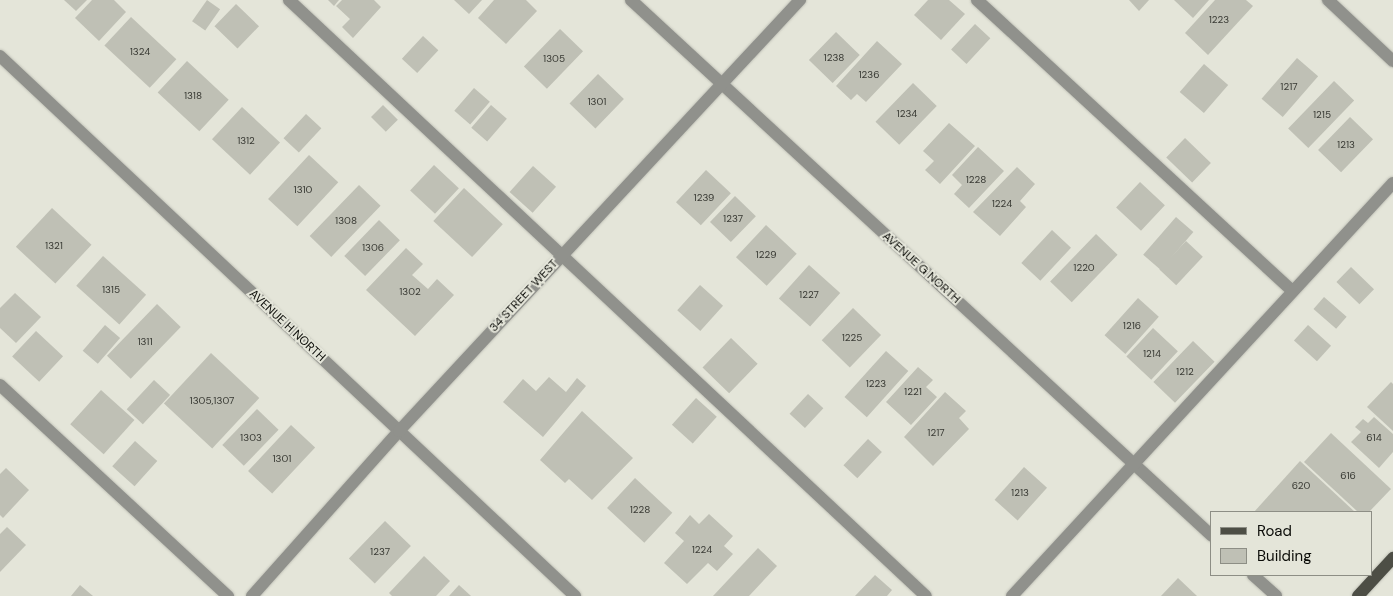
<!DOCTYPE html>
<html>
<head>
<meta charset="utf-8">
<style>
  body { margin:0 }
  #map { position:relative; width:1393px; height:596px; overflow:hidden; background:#e4e5d9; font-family:"DM Sans",sans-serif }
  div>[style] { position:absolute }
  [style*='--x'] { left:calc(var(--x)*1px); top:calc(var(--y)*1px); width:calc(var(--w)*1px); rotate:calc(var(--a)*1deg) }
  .building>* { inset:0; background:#bfc0b5; transform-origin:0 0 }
  .roads { filter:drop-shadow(0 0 1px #c1c2b8) drop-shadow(0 0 1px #c1c2b8) }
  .minor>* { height:12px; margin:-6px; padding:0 6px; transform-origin:6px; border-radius:6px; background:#90918c }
  .major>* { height:12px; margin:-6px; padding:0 6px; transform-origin:6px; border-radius:6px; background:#4d4e45 }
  span { translate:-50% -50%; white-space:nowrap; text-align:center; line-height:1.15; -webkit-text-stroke:4px #e4e5d9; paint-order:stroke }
  .number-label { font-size:10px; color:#383933 }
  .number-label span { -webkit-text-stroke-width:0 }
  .street-label { font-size:12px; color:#0b0c08 }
  .legend { position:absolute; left:1210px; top:511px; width:162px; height:65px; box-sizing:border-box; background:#e4e5d9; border:1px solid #8d8e85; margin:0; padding:6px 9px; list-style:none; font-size:15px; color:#0b0c08 }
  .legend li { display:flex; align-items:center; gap:10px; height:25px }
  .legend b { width:25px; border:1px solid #8d8e85 }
</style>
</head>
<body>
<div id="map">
  <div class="building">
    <div style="clip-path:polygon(64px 0,87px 0,76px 11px)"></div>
    <div style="clip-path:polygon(92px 0,114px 0,126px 12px,99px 41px,75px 18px)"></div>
    <div style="left:207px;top:0;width:16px;height:26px;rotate:35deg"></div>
    <div style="clip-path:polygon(328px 0,339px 0,334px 6px)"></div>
    <div style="clip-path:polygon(342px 0,374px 0,381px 7px,353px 38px,342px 27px,350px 19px,336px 6px)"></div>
    <div style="clip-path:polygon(454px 0,482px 0,469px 14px)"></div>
    <div style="clip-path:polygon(494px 0,526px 0,537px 11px,506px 44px,478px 18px)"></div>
    <div style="clip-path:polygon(928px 0,949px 0,965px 14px,941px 40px,914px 15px)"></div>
    <div style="clip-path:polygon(1129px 0,1149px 0,1139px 11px)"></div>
    <div style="clip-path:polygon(1174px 0,1209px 0,1193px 18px)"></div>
    <div style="clip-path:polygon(1215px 0,1246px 0,1253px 6px,1208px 55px,1185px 33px)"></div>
    <div style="left:236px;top:4px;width:32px;height:31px;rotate:44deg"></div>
    <div style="left:131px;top:17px;width:62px;height:39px;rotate:43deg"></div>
    <div style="left:975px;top:24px;width:21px;height:35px;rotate:43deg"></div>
    <div style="left:560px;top:29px;width:32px;height:52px;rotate:44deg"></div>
    <div style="left:836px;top:32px;width:33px;height:39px;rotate:44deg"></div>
    <div style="left:423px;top:36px;width:21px;height:31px;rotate:43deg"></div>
    <div style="clip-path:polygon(877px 41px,902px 64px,866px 102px,857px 94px,851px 100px,836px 86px)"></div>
    <div style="left:1297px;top:58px;width:28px;height:54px;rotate:41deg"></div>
    <div style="left:187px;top:61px;width:57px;height:43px;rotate:43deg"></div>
    <div style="left:1204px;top:64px;width:32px;height:37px;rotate:41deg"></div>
    <div style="left:598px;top:74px;width:36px;height:41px;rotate:44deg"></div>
    <div style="left:1334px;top:81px;width:28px;height:66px;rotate:44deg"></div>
    <div style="left:913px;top:83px;width:33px;height:54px;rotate:44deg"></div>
    <div style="left:474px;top:88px;width:21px;height:30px;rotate:41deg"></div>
    <div style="left:383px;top:105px;width:21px;height:17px;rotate:45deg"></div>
    <div style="left:491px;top:105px;width:21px;height:30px;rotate:41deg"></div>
    <div style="left:242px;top:107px;width:52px;height:44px;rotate:43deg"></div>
    <div style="left:306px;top:114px;width:21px;height:33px;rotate:43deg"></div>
    <div style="left:1350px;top:117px;width:32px;height:46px;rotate:44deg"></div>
    <div style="clip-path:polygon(949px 123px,975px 146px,940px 184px,925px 170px,934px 161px,923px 151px)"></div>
    <div style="left:1185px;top:138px;width:36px;height:27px;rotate:44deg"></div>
    <div style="clip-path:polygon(978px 147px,1004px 171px,969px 208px,954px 194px,962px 185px,952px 175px)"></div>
    <div style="left:309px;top:155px;width:40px;height:60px;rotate:43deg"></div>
    <div style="left:434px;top:165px;width:34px;height:35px;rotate:43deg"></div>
    <div style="left:533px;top:166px;width:31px;height:35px;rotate:42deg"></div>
    <div style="clip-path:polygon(1017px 167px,1035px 184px,1020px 201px,1026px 207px,1000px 236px,973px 212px)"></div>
    <div style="left:706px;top:170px;width:34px;height:44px;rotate:43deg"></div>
    <div style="left:1140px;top:182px;width:34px;height:35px;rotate:43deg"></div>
    <div style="left:359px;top:185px;width:30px;height:71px;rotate:44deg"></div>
    <div style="left:464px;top:188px;width:53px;height:45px;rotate:43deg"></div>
    <div style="left:735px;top:196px;width:29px;height:36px;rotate:44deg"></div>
    <div style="left:52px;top:208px;width:54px;height:53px;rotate:43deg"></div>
    <div style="left:1176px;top:217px;width:23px;height:50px;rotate:41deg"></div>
    <div style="left:379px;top:220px;width:29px;height:50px;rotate:44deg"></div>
    <div style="left:766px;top:225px;width:42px;height:44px;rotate:43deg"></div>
    <div style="left:1052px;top:230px;width:26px;height:45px;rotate:43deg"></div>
    <div style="left:1096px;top:234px;width:30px;height:66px;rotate:44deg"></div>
    <div style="left:1186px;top:241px;width:23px;height:39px;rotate:43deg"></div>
    <div style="clip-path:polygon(406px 248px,423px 264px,412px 275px,428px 289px,437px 279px,454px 295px,415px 336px,366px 290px)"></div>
    <div style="left:103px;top:256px;width:58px;height:40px;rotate:42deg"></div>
    <div style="left:809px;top:265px;width:42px;height:45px;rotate:42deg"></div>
    <div style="left:1351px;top:267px;width:32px;height:21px;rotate:44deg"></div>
    <div style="left:700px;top:285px;width:31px;height:34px;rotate:42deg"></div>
    <div style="clip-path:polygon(15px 293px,41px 317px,16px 343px,0 328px,0 308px)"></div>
    <div style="left:1324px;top:297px;width:30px;height:16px;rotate:41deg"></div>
    <div style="left:1138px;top:298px;width:28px;height:50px;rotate:42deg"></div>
    <div style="left:157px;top:304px;width:33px;height:72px;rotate:44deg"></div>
    <div style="left:853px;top:308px;width:39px;height:45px;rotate:44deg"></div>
    <div style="left:105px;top:325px;width:20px;height:34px;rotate:41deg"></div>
    <div style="left:1308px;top:325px;width:31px;height:21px;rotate:42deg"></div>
    <div style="left:1153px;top:328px;width:34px;height:39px;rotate:43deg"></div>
    <div style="left:36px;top:331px;width:37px;height:35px;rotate:43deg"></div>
    <div style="left:731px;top:338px;width:37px;height:41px;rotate:44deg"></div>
    <div style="left:1193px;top:341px;width:30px;height:57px;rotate:44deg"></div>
    <div style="left:886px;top:351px;width:30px;height:62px;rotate:42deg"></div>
    <div style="left:211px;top:353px;width:66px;height:69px;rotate:43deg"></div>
    <div style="clip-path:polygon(918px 367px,933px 380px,926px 387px,937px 397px,911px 425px,886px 402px)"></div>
    <div style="clip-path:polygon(549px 377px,566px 392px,577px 378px,586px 386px,543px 437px,503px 402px,523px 379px,536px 391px)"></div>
    <div style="left:154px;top:380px;width:22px;height:40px;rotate:43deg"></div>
    <div style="clip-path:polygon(1391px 382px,1393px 384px,1393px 431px,1367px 407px)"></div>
    <div style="left:101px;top:390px;width:45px;height:46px;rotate:42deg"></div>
    <div style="clip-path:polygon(945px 392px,966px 411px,959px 418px,969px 429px,933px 466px,904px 437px)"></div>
    <div style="left:808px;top:394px;width:21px;height:27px;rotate:43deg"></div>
    <div style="left:696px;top:398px;width:28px;height:36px;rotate:42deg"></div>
    <div style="left:257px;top:409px;width:30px;height:50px;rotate:44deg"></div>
    <div style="clip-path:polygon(582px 411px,633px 458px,592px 500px,569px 479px,565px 483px,540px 460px)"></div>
    <div style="clip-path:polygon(1374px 417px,1393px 434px,1393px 452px,1379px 468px,1351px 442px,1361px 432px,1355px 427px,1363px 419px,1368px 423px)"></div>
    <div style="left:291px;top:425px;width:33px;height:63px;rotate:43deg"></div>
    <div style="clip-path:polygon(1331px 433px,1391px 489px,1369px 512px,1358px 512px,1304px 462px)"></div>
    <div style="left:868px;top:439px;width:19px;height:36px;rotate:43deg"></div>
    <div style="left:135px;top:441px;width:30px;height:34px;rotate:42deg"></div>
    <div style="clip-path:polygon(1300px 461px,1355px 512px,1254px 512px)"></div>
    <div style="left:1024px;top:467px;width:31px;height:44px;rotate:42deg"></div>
    <div style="clip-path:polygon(6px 468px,29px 490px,3px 518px,0 515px,0 474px)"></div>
    <div style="left:635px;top:478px;width:51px;height:41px;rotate:43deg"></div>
    <div style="clip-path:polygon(709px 514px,733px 536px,724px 546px,733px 554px,717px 571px,708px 563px,687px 584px,664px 563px,684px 541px,675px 533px,690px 515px,699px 524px)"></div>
    <div style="left:385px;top:521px;width:36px;height:52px;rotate:44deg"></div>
    <div style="clip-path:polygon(7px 527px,26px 545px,0 572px,0 534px)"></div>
    <div style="clip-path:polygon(758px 548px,777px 566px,749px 596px,713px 596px)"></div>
    <div style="clip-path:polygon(424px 556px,450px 581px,436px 596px,392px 596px,389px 593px)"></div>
    <div style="clip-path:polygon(875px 575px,892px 590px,887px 596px,855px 596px)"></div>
    <div style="clip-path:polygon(1178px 578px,1197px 596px,1161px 596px)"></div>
    <div style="clip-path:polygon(80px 585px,93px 596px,71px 596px)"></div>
    <div style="clip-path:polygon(459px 585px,471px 596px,449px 596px)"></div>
  </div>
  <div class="roads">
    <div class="minor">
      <div style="--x:289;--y:0;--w:872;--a:43.1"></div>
      <div style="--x:631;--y:0;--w:790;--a:42.69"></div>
      <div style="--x:977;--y:0;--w:429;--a:42.7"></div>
      <div style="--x:1328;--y:0;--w:89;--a:43.2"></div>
      <div style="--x:0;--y:56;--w:789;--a:43.2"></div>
      <div style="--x:0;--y:385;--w:311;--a:42.8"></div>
      <div style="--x:1253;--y:575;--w:31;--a:42"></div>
      <div style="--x:252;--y:596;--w:221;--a:-48.3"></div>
      <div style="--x:399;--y:431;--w:589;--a:-47.07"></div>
      <div style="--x:1012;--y:596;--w:562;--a:-47.31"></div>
    </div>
    <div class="major">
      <div style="--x:1358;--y:596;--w:52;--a:-47.4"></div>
    </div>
  </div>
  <div class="number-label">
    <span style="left:1219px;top:20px">1223</span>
    <span style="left:140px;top:52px">1324</span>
    <span style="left:834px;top:58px">1238</span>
    <span style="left:554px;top:59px">1305</span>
    <span style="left:869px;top:75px">1236</span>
    <span style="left:1289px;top:87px">1217</span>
    <span style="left:193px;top:96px">1318</span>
    <span style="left:597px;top:102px">1301</span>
    <span style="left:907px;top:114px">1234</span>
    <span style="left:1322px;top:115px">1215</span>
    <span style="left:246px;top:141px">1312</span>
    <span style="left:1346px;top:145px">1213</span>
    <span style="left:976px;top:180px">1228</span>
    <span style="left:303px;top:190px">1310</span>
    <span style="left:704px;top:198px">1239</span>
    <span style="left:1002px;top:204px">1224</span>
    <span style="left:733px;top:219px">1237</span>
    <span style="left:346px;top:221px">1308</span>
    <span style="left:54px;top:246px">1321</span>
    <span style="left:373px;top:248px">1306</span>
    <span style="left:766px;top:255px">1229</span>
    <span style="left:1084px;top:268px">1220</span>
    <span style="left:111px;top:290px">1315</span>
    <span style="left:410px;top:292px">1302</span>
    <span style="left:809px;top:295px">1227</span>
    <span style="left:1132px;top:326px">1216</span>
    <span style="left:852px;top:338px">1225</span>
    <span style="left:145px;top:342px">1311</span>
    <span style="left:1152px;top:354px">1214</span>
    <span style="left:1185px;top:372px">1212</span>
    <span style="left:876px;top:384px">1223</span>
    <span style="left:913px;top:392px">1221</span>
    <span style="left:212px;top:401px">1305,1307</span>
    <span style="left:936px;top:433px">1217</span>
    <span style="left:251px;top:438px">1303</span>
    <span style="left:1374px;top:438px">614</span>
    <span style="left:282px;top:459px">1301</span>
    <span style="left:1348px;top:476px">616</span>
    <span style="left:1301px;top:486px">620</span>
    <span style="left:1020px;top:493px">1213</span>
    <span style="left:640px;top:510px">1228</span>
    <span style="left:702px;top:550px">1224</span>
    <span style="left:380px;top:552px">1237</span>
  </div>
  <div class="street-label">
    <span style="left:921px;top:268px;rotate:42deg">AVENUE G NORTH</span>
    <span style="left:524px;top:296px;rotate:-47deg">34 STREET WEST</span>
    <span style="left:287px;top:326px;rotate:43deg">AVENUE H NORTH</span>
  </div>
  <ul class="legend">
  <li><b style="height:6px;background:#4d4e45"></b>Road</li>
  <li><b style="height:14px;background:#bfc0b5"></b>Building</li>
  </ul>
</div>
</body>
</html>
